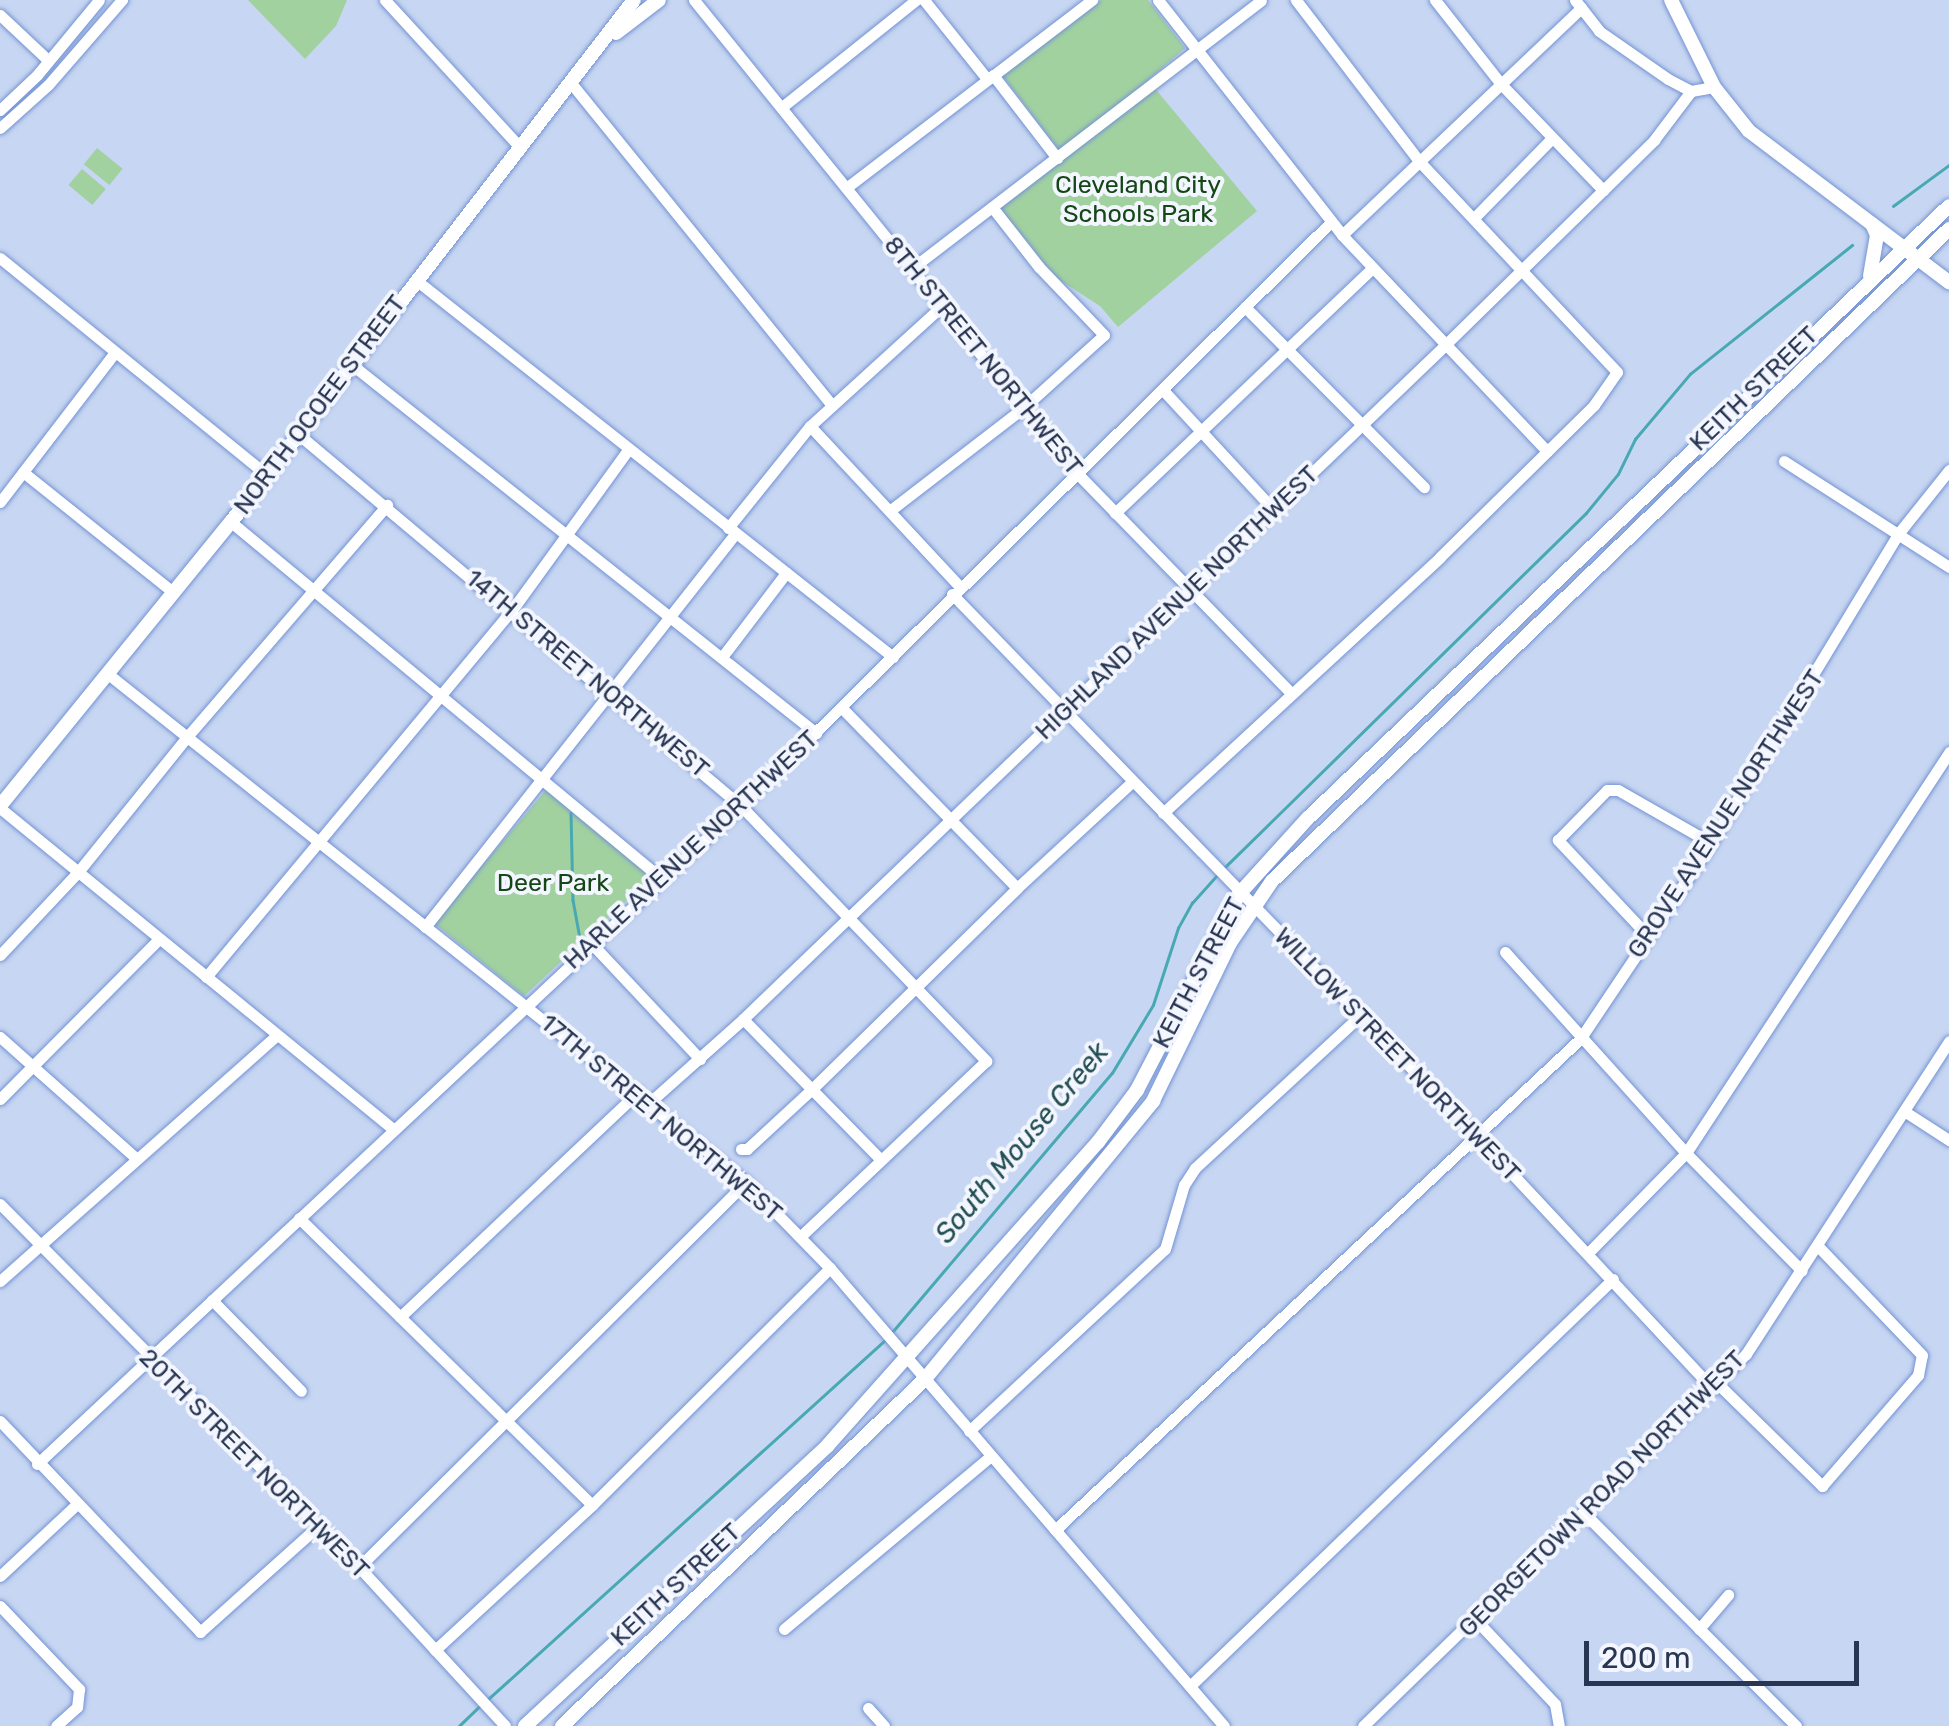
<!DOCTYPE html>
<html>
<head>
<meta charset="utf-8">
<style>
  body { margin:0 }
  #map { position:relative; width:1949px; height:1726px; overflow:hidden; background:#c7d6f2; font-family:Rubik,sans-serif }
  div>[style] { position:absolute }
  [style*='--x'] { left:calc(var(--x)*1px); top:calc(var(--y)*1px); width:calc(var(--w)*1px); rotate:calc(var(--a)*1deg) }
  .green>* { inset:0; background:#a2d1a0; transform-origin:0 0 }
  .stream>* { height:2.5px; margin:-1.25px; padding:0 1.25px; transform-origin:1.25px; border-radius:1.25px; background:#48a9b2 }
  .roads { filter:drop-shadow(0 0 2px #7393d4) drop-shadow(0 0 2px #7393d4) }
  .minor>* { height:11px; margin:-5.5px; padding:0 5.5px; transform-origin:5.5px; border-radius:5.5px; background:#fff }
  .major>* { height:14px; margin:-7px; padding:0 7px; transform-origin:7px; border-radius:7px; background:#fff }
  span { translate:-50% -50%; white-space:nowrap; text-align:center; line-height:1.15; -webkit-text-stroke:8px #f3f6fe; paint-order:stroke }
  .park-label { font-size:25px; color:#144715 }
  .street-label { font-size:25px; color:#293652 }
  .water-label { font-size:28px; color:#224e52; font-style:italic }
  .scale { position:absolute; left:1584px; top:1641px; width:275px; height:45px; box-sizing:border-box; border:5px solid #293652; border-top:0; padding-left:12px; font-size:30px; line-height:35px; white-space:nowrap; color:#293652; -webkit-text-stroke:8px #f3f6fe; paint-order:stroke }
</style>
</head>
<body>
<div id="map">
  <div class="green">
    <div style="clip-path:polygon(248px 0,347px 0,336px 26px,305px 59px)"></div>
    <div style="clip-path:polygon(1101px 0,1148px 0,1185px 48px,1148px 80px,1257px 211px,1118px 327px,1100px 306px,1055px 277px,1000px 208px,1065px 158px,1002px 75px)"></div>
    <div style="left:97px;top:148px;width:33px;height:21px;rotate:39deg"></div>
    <div style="left:82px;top:169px;width:31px;height:21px;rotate:40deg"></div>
    <div style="clip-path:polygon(546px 790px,652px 877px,524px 996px,434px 923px)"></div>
  </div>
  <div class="stream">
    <div style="--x:1893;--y:206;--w:69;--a:-36.2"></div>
    <div style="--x:571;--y:813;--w:87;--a:88.7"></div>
    <div style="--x:573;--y:900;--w:45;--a:79.7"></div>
    <div style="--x:1224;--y:868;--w:507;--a:-44.44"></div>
    <div style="--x:1586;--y:513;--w:50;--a:-50.6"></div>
    <div style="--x:1618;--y:474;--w:39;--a:-64"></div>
    <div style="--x:1635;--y:439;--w:85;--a:-49.8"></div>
    <div style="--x:1690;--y:374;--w:207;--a:-38.5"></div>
    <div style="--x:893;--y:1331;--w:338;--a:-49.7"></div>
    <div style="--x:1112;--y:1073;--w:79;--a:-58.9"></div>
    <div style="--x:1153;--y:1005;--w:81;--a:-72"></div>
    <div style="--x:1178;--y:928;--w:29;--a:-61"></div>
    <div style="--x:1192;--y:903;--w:39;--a:-48"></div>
    <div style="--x:486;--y:1701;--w:537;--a:-42.13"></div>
    <div style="--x:459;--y:1726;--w:29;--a:-44"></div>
  </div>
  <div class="roads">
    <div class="minor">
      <div style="--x:385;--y:0;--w:198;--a:47.5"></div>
      <div style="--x:694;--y:0;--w:606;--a:51.03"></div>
      <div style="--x:1075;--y:471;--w:310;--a:45.8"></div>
      <div style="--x:924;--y:0;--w:101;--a:51.4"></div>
      <div style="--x:1158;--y:0;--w:298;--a:51.9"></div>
      <div style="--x:1342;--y:235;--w:298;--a:46.5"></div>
      <div style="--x:1435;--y:0;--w:105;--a:51.9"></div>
      <div style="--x:1500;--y:83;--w:149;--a:46.1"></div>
      <div style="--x:1575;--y:0;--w:39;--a:52"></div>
      <div style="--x:1599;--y:31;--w:84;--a:34.8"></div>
      <div style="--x:1668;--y:79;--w:26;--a:28"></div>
      <div style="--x:1691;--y:91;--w:23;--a:-10"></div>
      <div style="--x:0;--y:15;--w:66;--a:43.2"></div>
      <div style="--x:993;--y:75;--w:105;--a:52.4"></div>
      <div style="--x:571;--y:83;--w:414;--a:51"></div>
      <div style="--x:782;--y:107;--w:171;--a:-38.6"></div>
      <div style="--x:0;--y:110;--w:51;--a:-43.4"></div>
      <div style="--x:37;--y:75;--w:97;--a:-50.4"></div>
      <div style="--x:0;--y:128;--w:64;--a:-41.9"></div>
      <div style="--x:48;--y:85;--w:113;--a:-49"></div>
      <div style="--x:846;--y:188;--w:310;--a:-37.4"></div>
      <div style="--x:1474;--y:218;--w:112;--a:-45.7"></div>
      <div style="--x:1342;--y:235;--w:330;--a:-43.5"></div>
      <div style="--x:0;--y:258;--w:344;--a:39.1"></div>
      <div style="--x:911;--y:269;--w:441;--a:-37.5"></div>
      <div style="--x:416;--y:280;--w:608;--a:38.32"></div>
      <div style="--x:1245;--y:307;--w:254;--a:45.2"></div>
      <div style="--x:351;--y:364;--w:594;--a:38.43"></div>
      <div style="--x:1163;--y:390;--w:162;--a:47.3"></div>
      <div style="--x:810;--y:426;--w:219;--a:47"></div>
      <div style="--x:298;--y:434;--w:578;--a:40.02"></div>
      <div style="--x:741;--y:806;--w:354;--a:46.1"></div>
      <div style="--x:986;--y:1061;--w:255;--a:136.6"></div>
      <div style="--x:1784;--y:461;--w:196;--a:32.7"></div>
      <div style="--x:23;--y:472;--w:192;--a:38.7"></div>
      <div style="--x:0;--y:502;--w:189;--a:-52.5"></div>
      <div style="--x:892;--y:509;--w:164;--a:-37.6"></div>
      <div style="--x:1022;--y:409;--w:110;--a:-42.1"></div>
      <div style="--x:1104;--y:335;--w:94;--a:-133.7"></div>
      <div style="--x:1039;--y:267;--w:76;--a:-128.1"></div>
      <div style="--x:1115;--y:513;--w:355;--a:-43.6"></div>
      <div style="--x:231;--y:522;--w:560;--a:39.64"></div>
      <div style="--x:728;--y:528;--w:131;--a:-51.2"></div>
      <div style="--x:810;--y:426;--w:178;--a:-42.3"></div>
      <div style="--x:952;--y:594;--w:753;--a:45.91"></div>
      <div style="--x:1476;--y:1135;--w:347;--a:47"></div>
      <div style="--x:722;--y:657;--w:106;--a:-52.7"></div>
      <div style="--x:108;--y:674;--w:816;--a:38.53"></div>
      <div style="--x:746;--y:1182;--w:120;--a:45.7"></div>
      <div style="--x:830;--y:1268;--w:604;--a:49.3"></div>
      <div style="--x:842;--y:708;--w:251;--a:45.8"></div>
      <div style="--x:0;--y:808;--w:507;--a:39.24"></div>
      <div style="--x:1163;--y:813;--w:377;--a:-42.7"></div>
      <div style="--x:1440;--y:557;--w:216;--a:-44.6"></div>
      <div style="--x:1594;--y:405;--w:40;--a:-55.1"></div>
      <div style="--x:1617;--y:372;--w:289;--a:-133.2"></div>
      <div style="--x:1419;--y:161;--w:203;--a:-127.4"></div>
      <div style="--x:425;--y:927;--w:501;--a:-51.73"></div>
      <div style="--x:1648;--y:936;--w:132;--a:-133.2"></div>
      <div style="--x:1558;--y:840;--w:70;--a:-45.6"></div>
      <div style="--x:1607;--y:790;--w:11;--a:0"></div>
      <div style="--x:1618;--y:790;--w:107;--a:29.7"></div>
      <div style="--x:592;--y:944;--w:158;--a:46.8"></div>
      <div style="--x:1505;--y:952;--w:270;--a:48"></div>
      <div style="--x:1686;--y:1153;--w:165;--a:45.5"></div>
      <div style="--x:0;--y:955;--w:114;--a:-46.8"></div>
      <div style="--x:78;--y:872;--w:172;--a:-51.1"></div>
      <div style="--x:186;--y:738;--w:308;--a:-49.2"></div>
      <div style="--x:206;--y:977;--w:478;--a:-50.2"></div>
      <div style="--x:512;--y:610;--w:198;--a:-54.1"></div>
      <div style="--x:743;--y:1019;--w:197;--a:45.6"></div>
      <div style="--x:0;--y:1037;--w:183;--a:41.7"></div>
      <div style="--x:0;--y:1099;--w:226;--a:-45.2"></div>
      <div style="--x:650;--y:1102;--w:125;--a:-41.7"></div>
      <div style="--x:743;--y:1019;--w:973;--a:-43.83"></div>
      <div style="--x:1445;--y:345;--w:293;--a:-44.4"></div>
      <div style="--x:1654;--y:140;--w:61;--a:-52.9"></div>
      <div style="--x:1904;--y:1111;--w:54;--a:32.8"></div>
      <div style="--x:741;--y:1149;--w:6;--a:0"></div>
      <div style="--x:747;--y:1149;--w:88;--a:-42.7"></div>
      <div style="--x:812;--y:1089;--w:287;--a:-44.4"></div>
      <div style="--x:1017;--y:888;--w:156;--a:-42.7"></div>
      <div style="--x:0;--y:1204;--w:511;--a:45.32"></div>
      <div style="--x:359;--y:1567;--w:216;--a:47.4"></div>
      <div style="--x:299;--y:1218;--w:410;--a:44.4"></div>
      <div style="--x:1588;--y:1253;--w:140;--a:-45.6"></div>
      <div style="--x:1686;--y:1153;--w:480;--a:-56.7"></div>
      <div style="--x:0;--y:1281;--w:370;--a:-41.6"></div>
      <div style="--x:212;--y:1300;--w:127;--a:45.6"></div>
      <div style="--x:400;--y:1317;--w:328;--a:-43.4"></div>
      <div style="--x:1718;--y:1384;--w:146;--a:44.4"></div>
      <div style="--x:1822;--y:1486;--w:147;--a:-49.1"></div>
      <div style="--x:1918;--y:1375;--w:20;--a:-79"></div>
      <div style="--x:1922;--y:1355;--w:151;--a:-133.7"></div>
      <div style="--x:0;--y:1421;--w:291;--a:46.5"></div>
      <div style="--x:200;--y:1632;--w:159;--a:-41.9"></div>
      <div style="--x:969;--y:1431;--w:267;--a:-42.9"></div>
      <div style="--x:1165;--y:1249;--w:67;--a:-73.5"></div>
      <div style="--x:1184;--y:1185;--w:20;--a:-57"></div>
      <div style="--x:1195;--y:1168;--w:224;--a:-42.7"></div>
      <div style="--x:37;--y:1464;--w:964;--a:-43.07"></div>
      <div style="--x:741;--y:806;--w:830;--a:-44.71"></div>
      <div style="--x:1585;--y:1514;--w:299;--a:45.1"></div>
      <div style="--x:1055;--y:1530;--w:719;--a:-43.08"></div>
      <div style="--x:1580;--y:1039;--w:236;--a:-56.2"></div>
      <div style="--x:1711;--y:843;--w:361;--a:-58.8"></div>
      <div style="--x:1898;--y:534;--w:82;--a:-51.4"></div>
      <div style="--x:359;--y:1567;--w:546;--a:-44.85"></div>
      <div style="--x:0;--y:1576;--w:105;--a:-43.1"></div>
      <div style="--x:0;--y:1606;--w:115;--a:46.4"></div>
      <div style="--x:79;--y:1689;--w:18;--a:96"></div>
      <div style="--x:77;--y:1707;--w:28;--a:138"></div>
      <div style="--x:1476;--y:1620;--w:115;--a:46.8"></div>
      <div style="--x:1555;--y:1704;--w:22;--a:80"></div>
      <div style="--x:784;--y:1629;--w:268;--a:-39.9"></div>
      <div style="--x:1699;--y:1629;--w:45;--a:-49.5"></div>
      <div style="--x:435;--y:1650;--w:214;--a:-42.7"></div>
      <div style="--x:592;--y:1505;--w:336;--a:-44.9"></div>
      <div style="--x:1190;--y:1686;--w:587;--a:-43.9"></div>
      <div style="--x:868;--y:1708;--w:24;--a:48"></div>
      <div style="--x:1363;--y:1726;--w:534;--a:-44.17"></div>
      <div style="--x:1746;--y:1354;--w:373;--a:-57"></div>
    </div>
    <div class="major">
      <div style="--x:1671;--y:0;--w:97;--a:63.7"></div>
      <div style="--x:1714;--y:87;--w:56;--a:51.5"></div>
      <div style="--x:1749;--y:131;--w:251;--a:37.1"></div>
      <div style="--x:616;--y:33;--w:54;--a:-37.5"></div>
      <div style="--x:1870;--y:276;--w:42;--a:-80.3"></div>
      <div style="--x:1877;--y:235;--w:12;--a:-114"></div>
      <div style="--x:0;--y:806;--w:366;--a:-50.9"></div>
      <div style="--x:231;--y:522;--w:659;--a:-52.33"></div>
      <div style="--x:525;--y:1726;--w:413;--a:-42.8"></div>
      <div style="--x:828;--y:1445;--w:406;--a:-48.3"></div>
      <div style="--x:1098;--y:1142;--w:65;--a:-53.1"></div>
      <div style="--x:1137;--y:1090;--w:221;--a:-62.5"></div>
      <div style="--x:1239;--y:894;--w:103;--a:-47.8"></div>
      <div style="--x:1308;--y:818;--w:886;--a:-43.67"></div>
      <div style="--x:562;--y:1726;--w:502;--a:-43.71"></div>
      <div style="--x:925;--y:1379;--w:360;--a:-50.6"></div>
      <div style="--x:1153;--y:1101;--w:176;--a:-64"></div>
      <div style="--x:1230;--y:943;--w:75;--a:-55.9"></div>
      <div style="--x:1272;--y:881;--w:940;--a:-43.92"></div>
    </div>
  </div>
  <div class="park-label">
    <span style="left:1138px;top:200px">Cleveland City<br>Schools Park</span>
    <span style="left:553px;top:883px">Deer Park</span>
  </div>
  <div class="street-label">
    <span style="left:983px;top:356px;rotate:51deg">8TH STREET NORTHWEST</span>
    <span style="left:1754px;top:389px;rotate:-44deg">KEITH STREET</span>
    <span style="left:320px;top:405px;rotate:-53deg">NORTH OCOEE STREET</span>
    <span style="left:1177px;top:603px;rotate:-44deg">HIGHLAND AVENUE NORTHWEST</span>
    <span style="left:587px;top:674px;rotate:40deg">14TH STREET NORTHWEST</span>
    <span style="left:1726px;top:814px;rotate:-57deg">GROVE AVENUE NORTHWEST</span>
    <span style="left:691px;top:850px;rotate:-43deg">HARLE AVENUE NORTHWEST</span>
    <span style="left:1199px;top:973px;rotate:-62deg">KEITH STREET</span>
    <span style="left:1397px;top:1055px;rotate:46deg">WILLOW STREET NORTHWEST</span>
    <span style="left:661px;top:1118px;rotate:40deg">17TH STREET NORTHWEST</span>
    <span style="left:254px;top:1464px;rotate:45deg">20TH STREET NORTHWEST</span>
    <span style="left:1602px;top:1494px;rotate:-45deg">GEORGETOWN ROAD NORTHWEST</span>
    <span style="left:676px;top:1585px;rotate:-43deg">KEITH STREET</span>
  </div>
  <div class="water-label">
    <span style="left:1022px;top:1143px;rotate:-50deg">South Mouse Creek</span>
  </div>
  <div class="scale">200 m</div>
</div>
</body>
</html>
